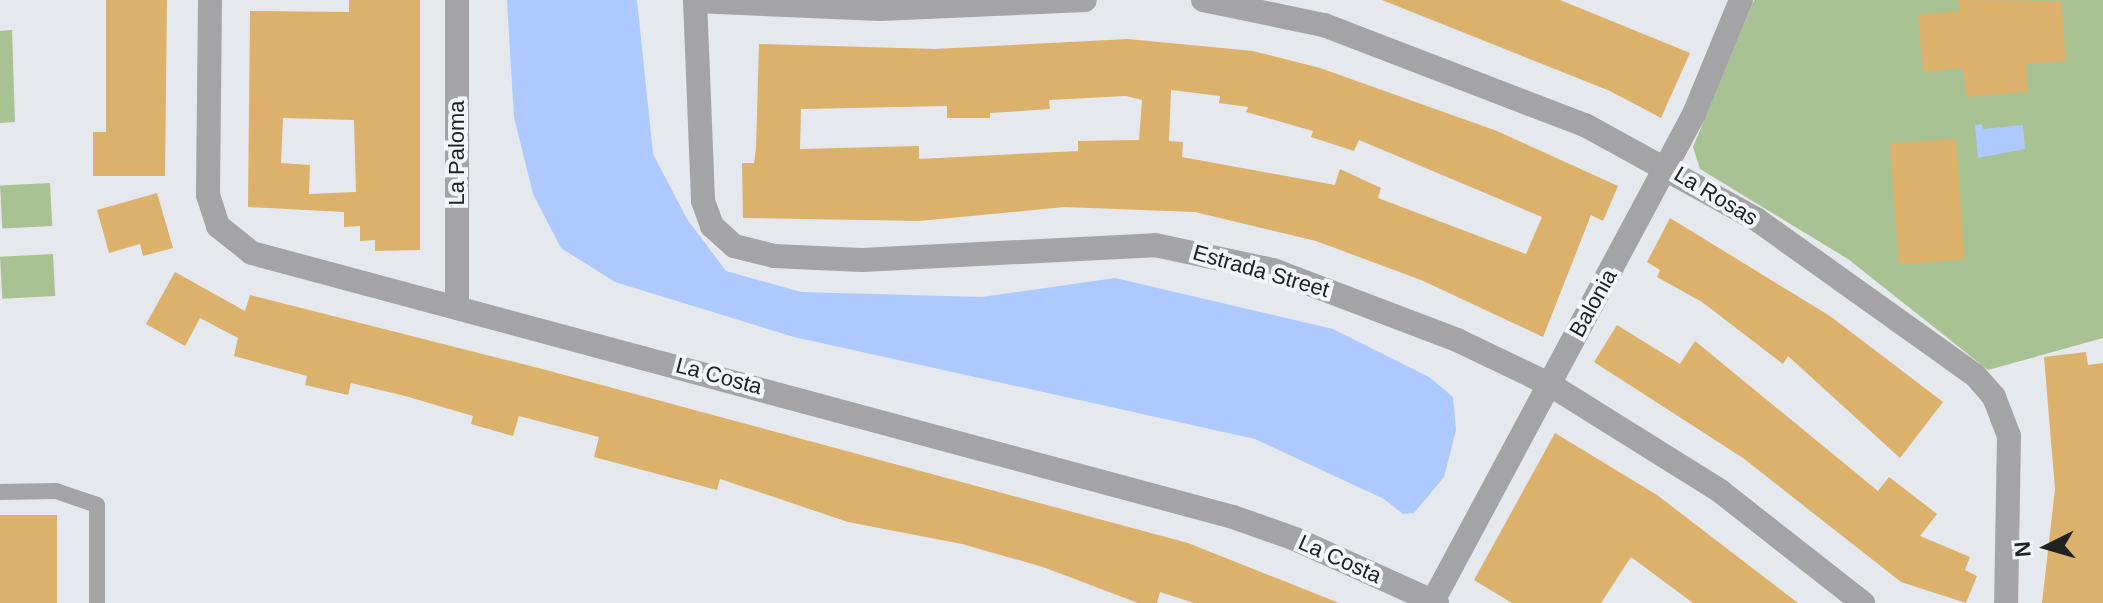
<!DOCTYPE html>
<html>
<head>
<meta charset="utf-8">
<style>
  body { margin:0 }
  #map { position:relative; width:2103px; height:603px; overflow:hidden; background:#e5e8ec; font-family:Arial,sans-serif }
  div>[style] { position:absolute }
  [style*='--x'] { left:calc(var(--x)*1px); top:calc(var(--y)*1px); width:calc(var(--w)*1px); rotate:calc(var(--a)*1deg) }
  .green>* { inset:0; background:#a9c293; transform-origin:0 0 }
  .water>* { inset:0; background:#aec9fd }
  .building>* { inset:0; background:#dcb16c; transform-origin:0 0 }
  .lane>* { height:16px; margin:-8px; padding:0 8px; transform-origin:8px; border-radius:8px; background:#a4a3a5 }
  .street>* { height:24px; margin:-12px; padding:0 12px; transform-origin:12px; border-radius:12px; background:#a4a3a5 }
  span { translate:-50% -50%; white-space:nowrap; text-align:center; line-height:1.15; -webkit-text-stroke:8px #f2f5f9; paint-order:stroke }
  .street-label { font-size:22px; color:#212223 }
  .north { position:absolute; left:2007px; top:507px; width:80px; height:80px; -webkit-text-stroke:6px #f2f5f9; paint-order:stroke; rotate:265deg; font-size:22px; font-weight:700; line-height:32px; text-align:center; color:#212223 }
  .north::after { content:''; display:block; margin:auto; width:28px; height:36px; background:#212223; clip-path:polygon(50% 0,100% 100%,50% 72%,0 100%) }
</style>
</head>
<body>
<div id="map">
  <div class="green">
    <div style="clip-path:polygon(1754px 0,2103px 0,2103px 338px,1988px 370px,1848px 259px,1700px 169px,1693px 147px)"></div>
    <div style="clip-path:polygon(12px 30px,15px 122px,0 123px,0 31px)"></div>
    <div style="left:50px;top:183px;width:43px;height:50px;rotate:87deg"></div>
    <div style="left:53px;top:254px;width:42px;height:53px;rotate:87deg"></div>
  </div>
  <div class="water">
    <div style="clip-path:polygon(507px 0,637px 0,653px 154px,687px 219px,726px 271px,801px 292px,982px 297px,1115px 278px,1333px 329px,1429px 377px,1453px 397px,1456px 430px,1444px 477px,1414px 513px,1403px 514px,1384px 499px,1255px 439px,794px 337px,615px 282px,561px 248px,533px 194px,514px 117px)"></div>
    <div style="clip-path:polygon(1982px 124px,1983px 129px,2023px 125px,2025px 149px,1978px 158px,1975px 125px)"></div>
  </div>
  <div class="building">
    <div style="clip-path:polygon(106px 0,167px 0,165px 176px,93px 176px,93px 132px,106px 132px)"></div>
    <div style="clip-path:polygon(evenodd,349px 0,420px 0,420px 250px,375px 251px,375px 240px,360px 241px,360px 226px,344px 227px,344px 212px,248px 207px,250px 11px,349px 12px,349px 0,283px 118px,354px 120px,356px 192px,309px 194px,310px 165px,281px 163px,283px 118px)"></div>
    <div style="clip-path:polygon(1382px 0,1560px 0,1690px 53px,1661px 118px,1610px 91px)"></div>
    <div style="clip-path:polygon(1958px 0,2061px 1px,2066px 61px,2026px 64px,2028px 92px,1966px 97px,1963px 68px,1923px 72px,1918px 15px,1959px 11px)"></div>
    <div style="clip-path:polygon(evenodd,1128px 39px,1253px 51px,1320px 68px,1497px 131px,1618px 186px,1603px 221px,1591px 215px,1543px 337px,1421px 280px,1316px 241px,1195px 212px,1064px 207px,919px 221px,743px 218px,742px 163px,754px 163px,756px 149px,759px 44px,935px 49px,1128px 39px,1171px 90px,1220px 96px,1219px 103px,1248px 107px,1246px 112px,1313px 131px,1311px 137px,1354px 151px,1359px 140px,1542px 217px,1526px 254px,1378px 198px,1381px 188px,1340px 169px,1335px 185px,1182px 157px,1183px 142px,1169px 141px,1171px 90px,1128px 39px,1126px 96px,1142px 100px,1139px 140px,1078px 141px,1078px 151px,919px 159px,919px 146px,800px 149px,801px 109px,947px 106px,947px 118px,990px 118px,990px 113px,1050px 109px,1049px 100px,1126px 96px)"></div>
    <div style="left:1956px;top:139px;width:121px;height:66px;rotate:86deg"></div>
    <div style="clip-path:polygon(157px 193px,173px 248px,143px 256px,140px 244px,109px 253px,97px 210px)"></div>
    <div style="clip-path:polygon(1670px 218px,1830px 316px,1943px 402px,1900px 458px,1788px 356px,1783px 364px,1702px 302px,1657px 277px,1660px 270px,1647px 262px)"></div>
    <div style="clip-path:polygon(175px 272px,245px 311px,250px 295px,546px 370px,1188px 543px,1339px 603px,1194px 603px,1160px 592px,1157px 603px,1138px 603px,1043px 567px,962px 544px,848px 522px,720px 479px,717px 490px,594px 457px,599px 437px,519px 416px,513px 436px,471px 424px,473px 416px,405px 396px,351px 383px,348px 395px,305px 385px,307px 376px,234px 356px,238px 338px,200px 318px,185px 346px,146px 324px)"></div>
    <div style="clip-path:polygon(1617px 325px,1680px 364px,1695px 341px,1878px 491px,1889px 477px,1937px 514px,1920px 536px,1970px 557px,1965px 570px,1977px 576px,1966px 603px,1901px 582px,1743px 458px,1594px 362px)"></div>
    <div style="clip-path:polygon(2086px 352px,2088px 365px,2103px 363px,2103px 603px,2042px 603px,2055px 489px,2044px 357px)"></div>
    <div style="clip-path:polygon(1555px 433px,1657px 495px,1798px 603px,1693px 603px,1631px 557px,1601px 603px,1512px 603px,1474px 580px)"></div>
    <div style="left:57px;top:515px;width:88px;height:57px;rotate:90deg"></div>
  </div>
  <div class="lane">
    <div style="--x:0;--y:492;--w:56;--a:-1"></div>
    <div style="--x:56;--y:491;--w:43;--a:18.9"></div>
    <div style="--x:97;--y:505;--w:98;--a:90"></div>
  </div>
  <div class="street">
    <div style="--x:210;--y:0;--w:195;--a:90.6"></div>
    <div style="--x:208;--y:195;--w:33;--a:72"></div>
    <div style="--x:218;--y:226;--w:43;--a:38.5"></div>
    <div style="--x:252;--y:253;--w:1016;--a:15.06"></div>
    <div style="--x:1233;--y:517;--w:66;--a:19.5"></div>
    <div style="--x:1295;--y:539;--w:156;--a:24.3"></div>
    <div style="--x:695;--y:0;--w:201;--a:87.7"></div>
    <div style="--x:703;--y:201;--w:27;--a:70"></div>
    <div style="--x:712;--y:226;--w:30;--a:42"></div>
    <div style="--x:734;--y:246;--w:41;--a:14"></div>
    <div style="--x:774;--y:256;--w:88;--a:2.6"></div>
    <div style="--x:862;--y:260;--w:293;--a:-2.9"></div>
    <div style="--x:1155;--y:245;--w:121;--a:12"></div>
    <div style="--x:1273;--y:270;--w:197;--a:20.8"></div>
    <div style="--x:1457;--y:340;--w:102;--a:25.6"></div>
    <div style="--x:1549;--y:384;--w:202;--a:32"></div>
    <div style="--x:1720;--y:491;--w:182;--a:38.1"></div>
    <div style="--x:1203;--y:0;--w:124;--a:11.7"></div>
    <div style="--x:1324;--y:25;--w:280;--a:21"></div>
    <div style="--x:1585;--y:125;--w:195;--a:28.8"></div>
    <div style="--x:1756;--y:219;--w:269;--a:35.5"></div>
    <div style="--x:1975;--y:375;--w:29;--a:49"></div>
    <div style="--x:1994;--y:397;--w:42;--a:69"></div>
    <div style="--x:2009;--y:436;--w:167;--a:91"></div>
    <div style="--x:695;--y:1;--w:185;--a:2.5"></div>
    <div style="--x:880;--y:9;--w:205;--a:-2.5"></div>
    <div style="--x:457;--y:306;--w:306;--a:-90"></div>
    <div style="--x:1433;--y:601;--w:553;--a:-61.81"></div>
    <div style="--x:1694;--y:114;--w:123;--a:-67.6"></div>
  </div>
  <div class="street-label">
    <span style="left:457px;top:153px;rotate:-90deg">La Paloma</span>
    <span style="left:1716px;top:196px;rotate:31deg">La Rosas</span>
    <span style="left:1261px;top:271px;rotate:16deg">Estrada Street</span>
    <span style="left:1593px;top:303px;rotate:-61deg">Balonia</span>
    <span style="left:719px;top:376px;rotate:15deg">La Costa</span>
    <span style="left:1340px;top:559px;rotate:24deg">La Costa</span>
  </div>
  <div class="north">N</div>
</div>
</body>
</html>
